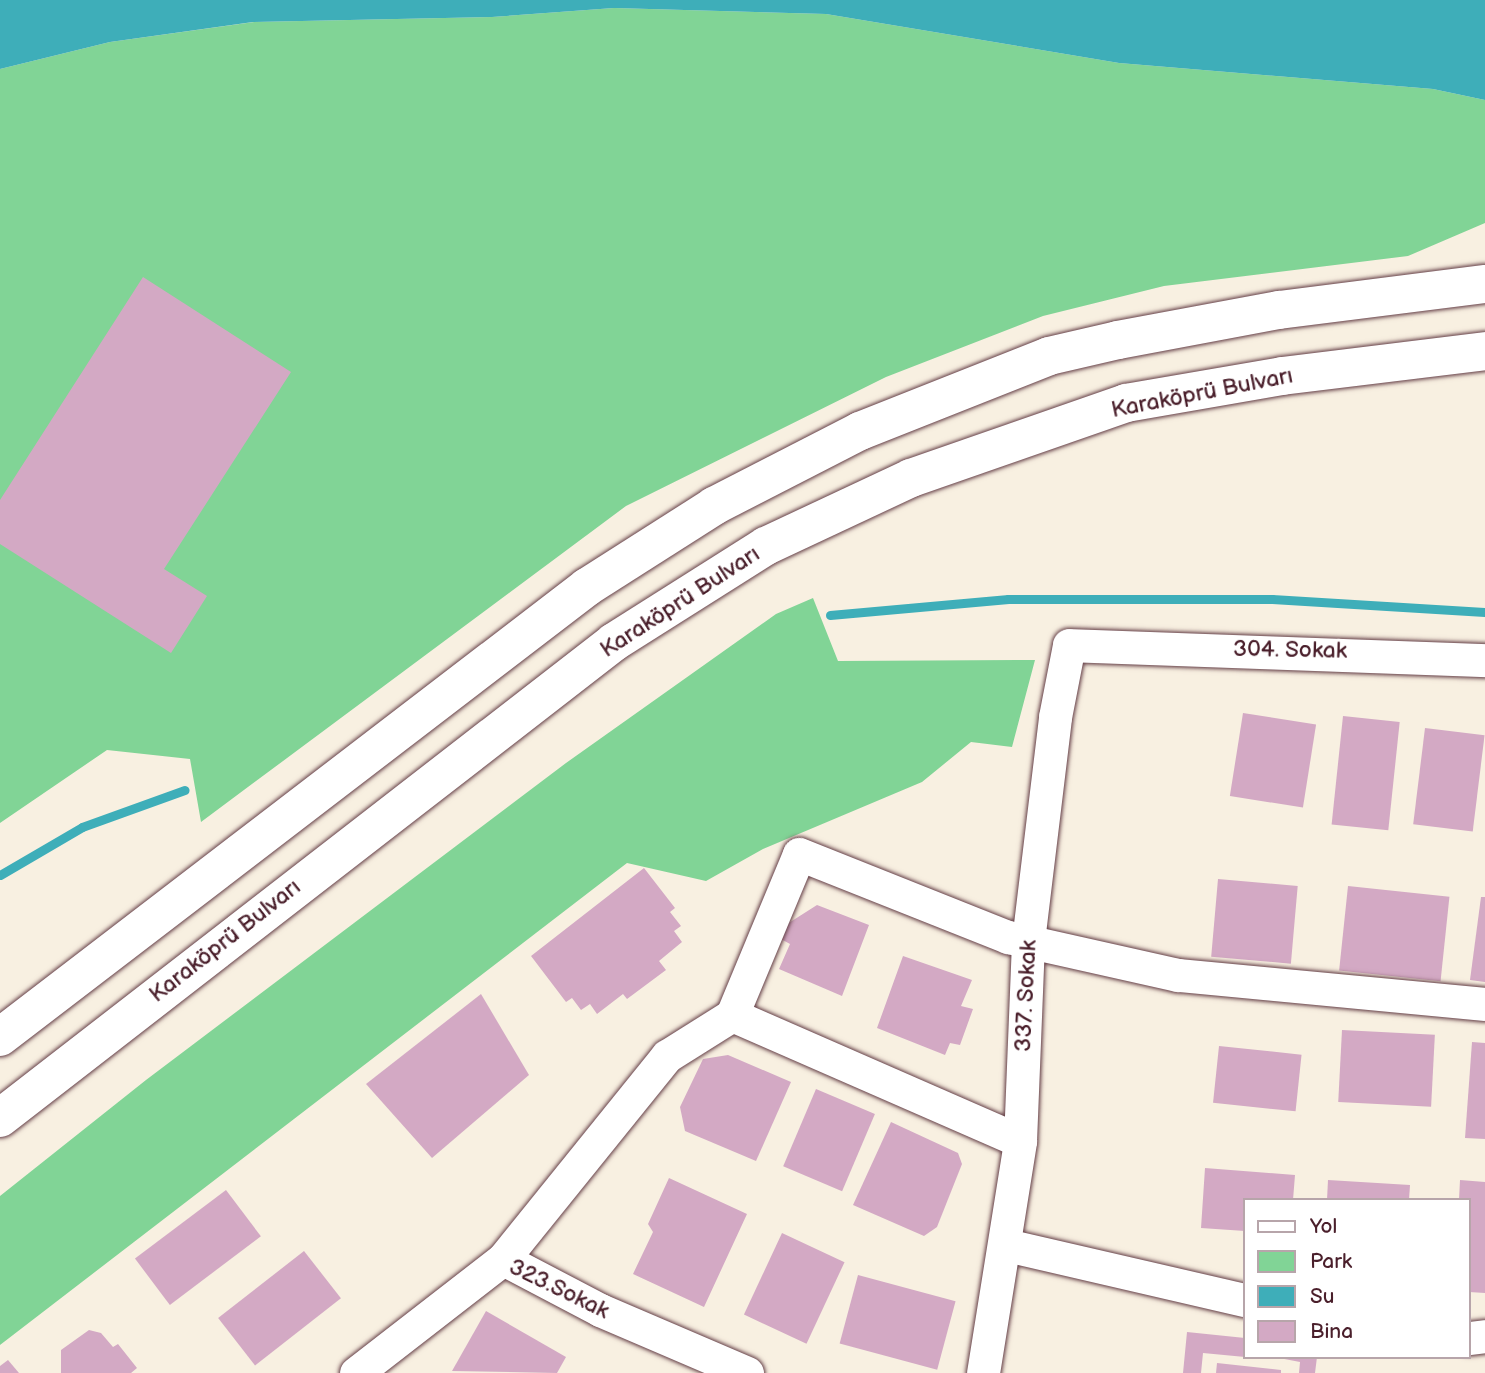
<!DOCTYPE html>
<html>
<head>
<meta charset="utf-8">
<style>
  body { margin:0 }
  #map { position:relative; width:1485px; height:1373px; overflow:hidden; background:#f8f0e1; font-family:"Balsamiq Sans",sans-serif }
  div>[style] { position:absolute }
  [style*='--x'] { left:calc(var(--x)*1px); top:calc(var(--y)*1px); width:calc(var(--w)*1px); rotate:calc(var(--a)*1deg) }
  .green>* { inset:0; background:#81d496 }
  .water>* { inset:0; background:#3eaeb9 }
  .stream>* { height:9px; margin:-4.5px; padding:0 4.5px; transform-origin:4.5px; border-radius:4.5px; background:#3eaeb9 }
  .building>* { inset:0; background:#d3a9c4; transform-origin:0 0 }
  .roads { filter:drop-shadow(0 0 2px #643e46) drop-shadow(0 0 2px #643e46) }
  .minor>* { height:33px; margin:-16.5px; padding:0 16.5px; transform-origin:16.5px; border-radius:16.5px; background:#fff }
  .highway>* { height:38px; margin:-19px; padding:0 19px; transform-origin:19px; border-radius:19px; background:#fff }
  span { translate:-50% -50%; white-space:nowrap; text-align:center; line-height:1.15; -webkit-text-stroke:5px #fff; paint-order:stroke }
  .street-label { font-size:23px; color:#4a1f2b }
  .legend { position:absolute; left:1243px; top:1198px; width:228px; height:161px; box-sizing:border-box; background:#fff; border:2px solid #b7a5aa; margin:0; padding:9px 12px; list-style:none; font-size:21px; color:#4a1f2b }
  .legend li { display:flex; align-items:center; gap:14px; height:35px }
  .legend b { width:35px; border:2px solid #b7a5aa }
</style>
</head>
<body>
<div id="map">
  <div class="green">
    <div style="clip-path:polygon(614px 8px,826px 14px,1119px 63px,1433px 89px,1485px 100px,1485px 223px,1408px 256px,1164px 286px,1043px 316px,886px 377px,626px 506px,201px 822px,190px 759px,107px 750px,0 823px,0 69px,110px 42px,254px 22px,492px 17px)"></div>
    <div style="clip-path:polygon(813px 598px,838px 661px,1035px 660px,1012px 747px,971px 742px,922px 782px,763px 849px,706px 881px,627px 863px,0 1345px,0 1196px,146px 1080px,566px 763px,776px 614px)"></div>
  </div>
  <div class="water">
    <div style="clip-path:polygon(0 0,1485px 0,1485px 100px,1433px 89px,1119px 63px,826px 14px,614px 8px,492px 17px,253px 22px,110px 42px,0 69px)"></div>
  </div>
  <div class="stream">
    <div style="--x:830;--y:615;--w:179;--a:-5.1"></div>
    <div style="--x:1008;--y:599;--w:264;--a:0"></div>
    <div style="--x:1272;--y:599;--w:213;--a:3.5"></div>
    <div style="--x:0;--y:875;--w:95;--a:-30.3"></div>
    <div style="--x:82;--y:827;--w:109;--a:-19.8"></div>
  </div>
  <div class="building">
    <div style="clip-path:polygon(143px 277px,291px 372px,164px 569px,207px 596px,171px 653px,0 544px,0 500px)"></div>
    <div style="left:1243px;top:713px;width:74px;height:84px;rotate:9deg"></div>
    <div style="left:1343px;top:716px;width:57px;height:109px;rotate:6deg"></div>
    <div style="left:1425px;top:728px;width:60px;height:97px;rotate:7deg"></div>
    <div style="clip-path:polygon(644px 868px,675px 908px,670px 912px,681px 926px,674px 931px,682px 942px,659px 961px,666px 970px,627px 999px,623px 994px,597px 1014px,590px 1004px,581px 1010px,572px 998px,566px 1002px,531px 956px)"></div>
    <div style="left:1218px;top:879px;width:80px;height:78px;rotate:5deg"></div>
    <div style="left:1348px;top:886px;width:102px;height:85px;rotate:6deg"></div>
    <div style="clip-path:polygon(1481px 897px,1485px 897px,1485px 982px,1470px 980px)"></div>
    <div style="clip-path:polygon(817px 905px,869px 925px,842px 996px,779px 969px,790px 944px,781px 939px,784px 926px)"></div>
    <div style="clip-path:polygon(903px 956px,972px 980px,961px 1006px,973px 1009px,960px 1045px,950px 1043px,945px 1055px,877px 1028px)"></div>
    <div style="clip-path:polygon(481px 994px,529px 1075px,432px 1158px,366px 1084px)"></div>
    <div style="left:1342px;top:1030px;width:93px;height:72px;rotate:3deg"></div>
    <div style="clip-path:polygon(1472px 1042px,1485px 1043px,1485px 1139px,1465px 1138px)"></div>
    <div style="left:1219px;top:1046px;width:83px;height:57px;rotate:6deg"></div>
    <div style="clip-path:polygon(728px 1055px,791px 1082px,756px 1161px,685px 1131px,680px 1107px,703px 1059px)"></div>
    <div style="left:816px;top:1089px;width:64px;height:84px;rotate:23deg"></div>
    <div style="clip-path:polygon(891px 1122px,958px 1153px,962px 1164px,937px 1227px,924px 1236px,853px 1205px)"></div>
    <div style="clip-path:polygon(1205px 1168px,1295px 1175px,1293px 1200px,1245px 1200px,1245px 1231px,1201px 1228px)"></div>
    <div style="clip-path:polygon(669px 1178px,747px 1214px,704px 1307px,633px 1274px,653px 1232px,648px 1224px)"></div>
    <div style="clip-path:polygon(1328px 1180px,1410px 1185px,1409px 1200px,1327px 1200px)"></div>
    <div style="clip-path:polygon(1460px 1180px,1485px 1182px,1485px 1293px,1469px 1292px,1469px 1200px,1459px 1200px)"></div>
    <div style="left:226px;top:1190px;width:58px;height:114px;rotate:53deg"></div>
    <div style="left:782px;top:1233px;width:69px;height:90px;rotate:25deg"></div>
    <div style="left:304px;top:1251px;width:60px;height:109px;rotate:52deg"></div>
    <div style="left:858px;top:1275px;width:101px;height:71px;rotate:15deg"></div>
    <div style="clip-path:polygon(486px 1311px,566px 1357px,557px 1373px,452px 1371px)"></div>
    <div style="clip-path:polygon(89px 1330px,101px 1333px,113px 1347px,118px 1344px,137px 1368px,131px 1373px,61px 1373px,61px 1350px)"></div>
    <div style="clip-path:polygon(1187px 1332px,1245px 1338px,1245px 1357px,1203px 1353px,1201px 1373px,1183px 1373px)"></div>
    <div style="clip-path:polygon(1274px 1357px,1317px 1357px,1315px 1373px,1299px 1373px,1300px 1362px)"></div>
    <div style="clip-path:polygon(8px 1360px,19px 1373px,0 1373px,0 1366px)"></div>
    <div style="clip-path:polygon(1217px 1363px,1281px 1370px,1281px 1373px,1216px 1373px)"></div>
  </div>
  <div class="roads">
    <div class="minor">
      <div style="--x:732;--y:1015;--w:314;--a:23.6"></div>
      <div style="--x:1006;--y:1245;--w:245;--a:13"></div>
      <div style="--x:503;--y:1259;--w:261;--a:-51.1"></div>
      <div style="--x:667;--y:1056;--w:77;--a:-32.2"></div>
      <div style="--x:732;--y:1015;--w:174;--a:-67.4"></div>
      <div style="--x:799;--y:854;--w:225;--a:21.7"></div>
      <div style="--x:1008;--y:937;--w:174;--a:12.6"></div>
      <div style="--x:1178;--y:975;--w:308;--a:5.4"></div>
      <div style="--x:1469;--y:1338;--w:16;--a:-7"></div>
      <div style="--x:356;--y:1373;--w:186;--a:-37.8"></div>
      <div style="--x:503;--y:1259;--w:110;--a:27.7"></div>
      <div style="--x:600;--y:1310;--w:160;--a:23.2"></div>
      <div style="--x:983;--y:1373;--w:235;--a:-80.9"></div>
      <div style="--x:1020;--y:1141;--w:200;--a:-87.7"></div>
      <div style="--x:1028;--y:941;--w:226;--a:-83.1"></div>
      <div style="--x:1055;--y:717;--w:73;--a:-79"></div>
      <div style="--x:1069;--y:645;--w:416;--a:2.1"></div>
    </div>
    <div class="highway">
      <div style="--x:0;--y:1037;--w:740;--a:-37.47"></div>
      <div style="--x:587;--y:587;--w:151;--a:-32.5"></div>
      <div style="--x:714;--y:506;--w:164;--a:-27.2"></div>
      <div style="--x:860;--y:431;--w:203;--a:-21.6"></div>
      <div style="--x:1049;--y:356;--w:71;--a:-13.1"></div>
      <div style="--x:1118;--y:340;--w:164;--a:-10.6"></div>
      <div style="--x:1279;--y:310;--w:208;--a:-7.2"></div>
      <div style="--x:0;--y:1118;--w:777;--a:-37.78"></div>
      <div style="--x:614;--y:642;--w:180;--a:-32.3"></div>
      <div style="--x:766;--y:546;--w:160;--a:-25.1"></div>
      <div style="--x:911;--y:478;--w:228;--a:-19.2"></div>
      <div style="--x:1126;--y:403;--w:158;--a:-9.8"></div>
      <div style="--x:1282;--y:376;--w:205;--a:-7"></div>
    </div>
  </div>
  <div class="street-label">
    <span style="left:1202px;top:393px;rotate:-11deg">Karaköprü Bulvarı</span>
    <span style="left:680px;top:602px;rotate:-33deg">Karaköprü Bulvarı</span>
    <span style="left:1290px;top:650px;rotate:1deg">304. Sokak</span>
    <span style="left:225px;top:941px;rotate:-38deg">Karaköprü Bulvarı</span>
    <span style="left:1026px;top:996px;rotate:-87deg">337. Sokak</span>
    <span style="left:559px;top:1289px;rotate:26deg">323.Sokak</span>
  </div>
  <ul class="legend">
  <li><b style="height:9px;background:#fff"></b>Yol</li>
  <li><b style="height:19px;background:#81d496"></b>Park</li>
  <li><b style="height:19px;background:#3eaeb9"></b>Su</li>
  <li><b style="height:19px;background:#d3a9c4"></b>Bina</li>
  </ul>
</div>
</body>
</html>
